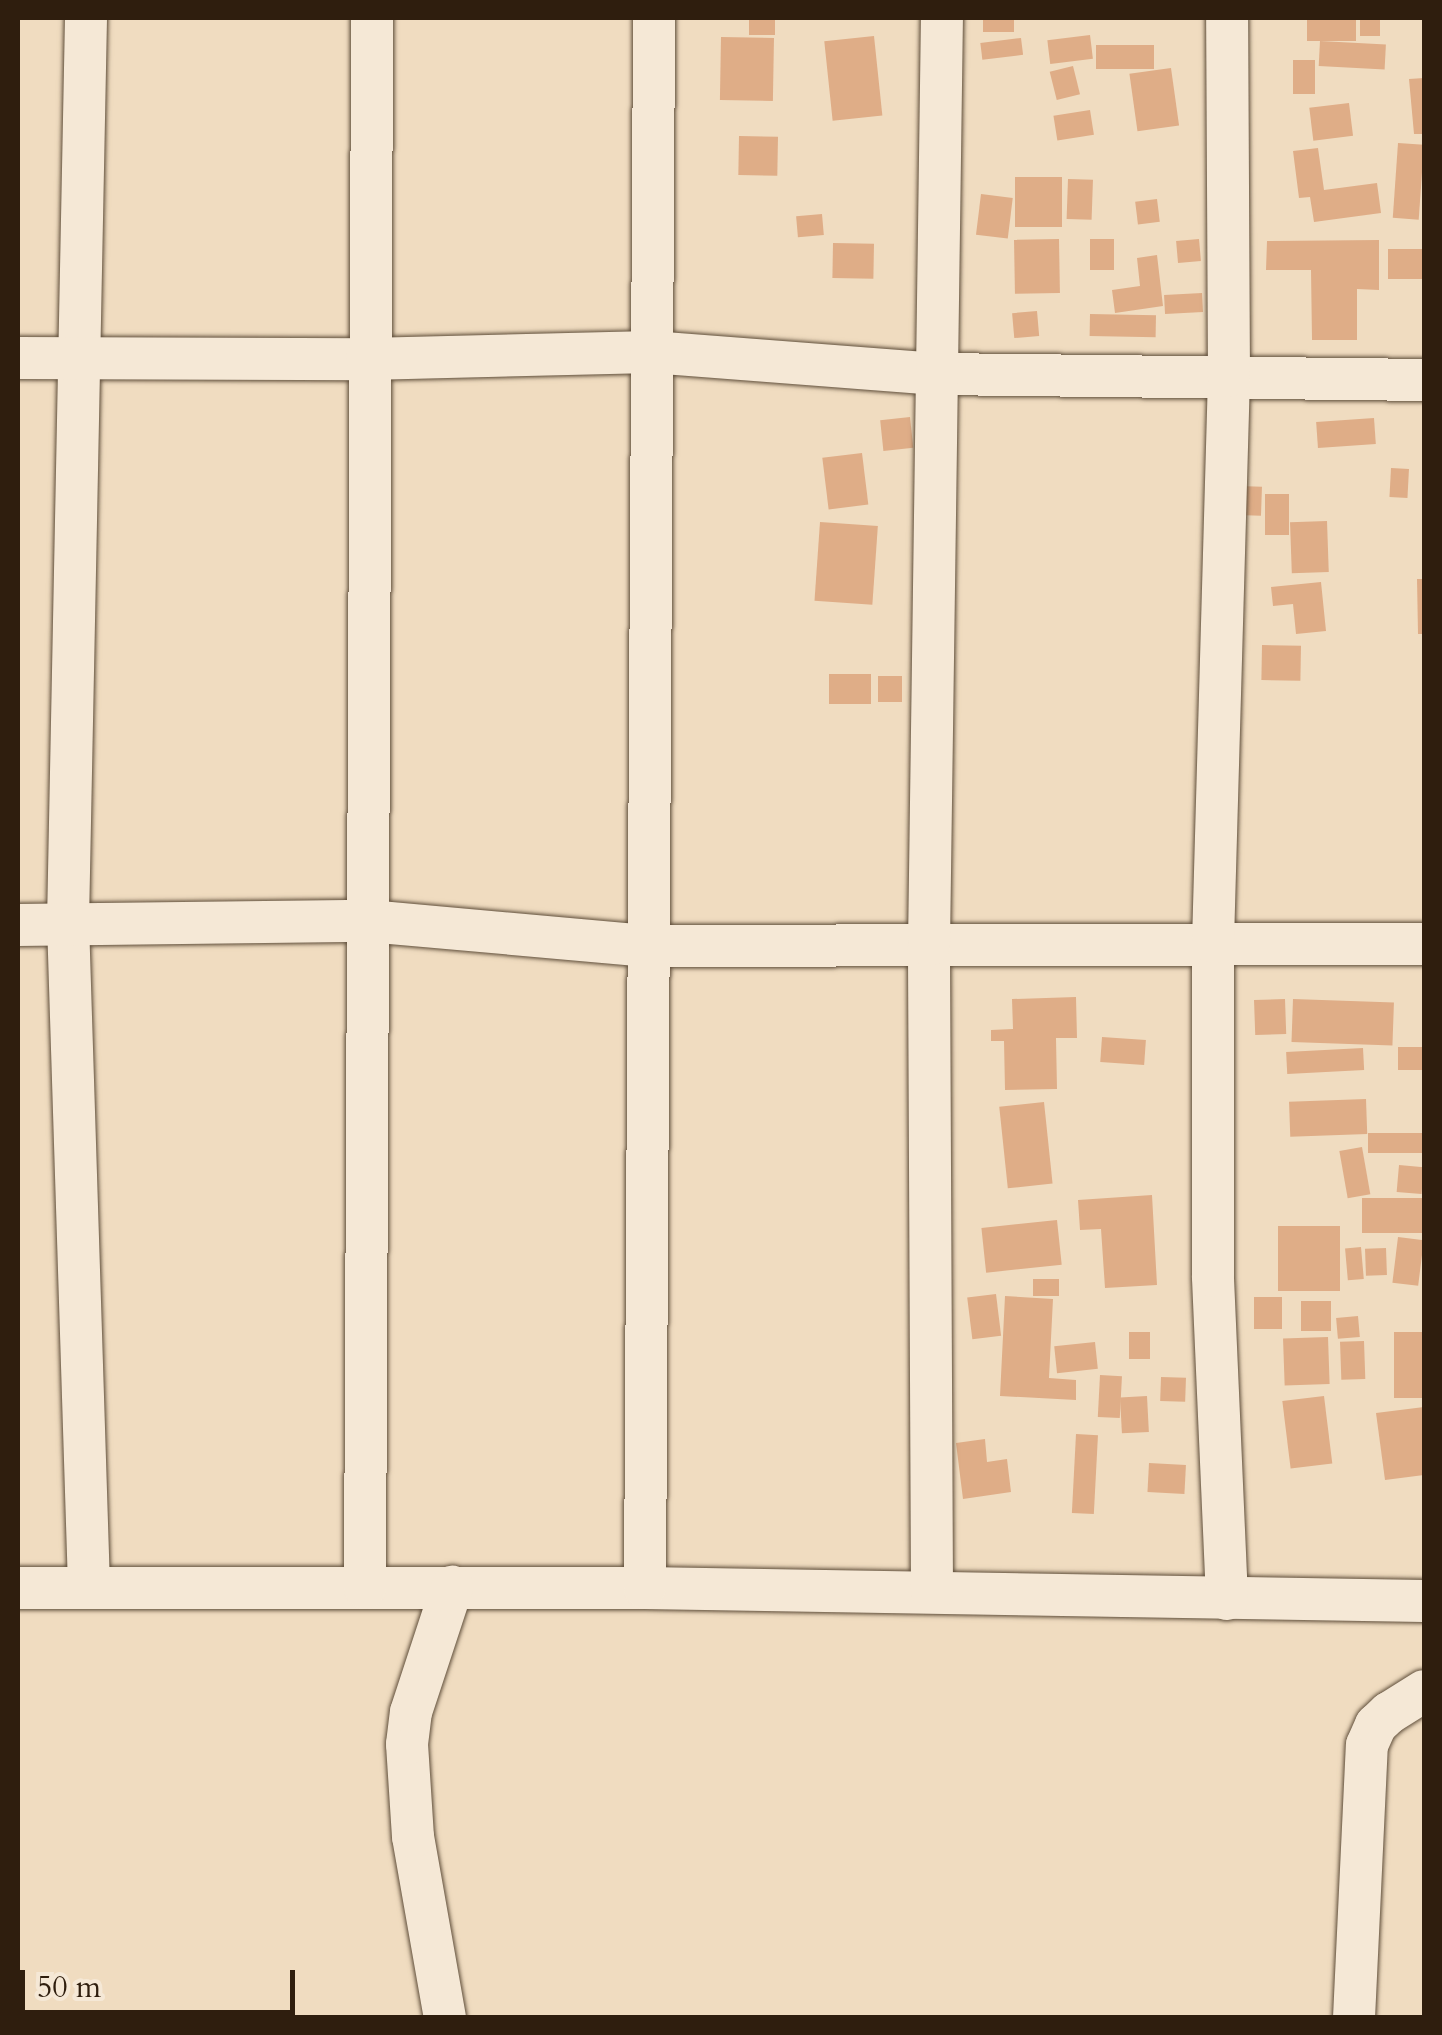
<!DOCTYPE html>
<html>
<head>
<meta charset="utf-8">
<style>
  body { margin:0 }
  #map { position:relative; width:1442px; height:2035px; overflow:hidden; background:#f0dcc0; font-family:Cardo,serif }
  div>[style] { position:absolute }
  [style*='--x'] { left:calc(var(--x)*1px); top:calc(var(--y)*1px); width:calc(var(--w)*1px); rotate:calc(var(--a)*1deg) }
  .building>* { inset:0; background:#dfad87; transform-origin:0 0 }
  .roads { filter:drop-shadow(0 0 2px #5f4e3a) drop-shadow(0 0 2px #5f4e3a) }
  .minor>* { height:42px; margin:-21px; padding:0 21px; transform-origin:21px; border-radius:21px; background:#f5e8d6 }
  span { translate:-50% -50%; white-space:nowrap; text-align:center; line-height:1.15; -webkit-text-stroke:10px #f5e8d6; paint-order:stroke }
  .frame { position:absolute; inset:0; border:20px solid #2f1e0e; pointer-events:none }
  .scale { position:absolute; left:20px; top:1970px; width:275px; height:45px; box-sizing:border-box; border:5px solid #2f1e0e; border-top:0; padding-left:12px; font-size:30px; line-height:35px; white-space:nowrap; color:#2f1e0e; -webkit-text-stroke:8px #f5e8d6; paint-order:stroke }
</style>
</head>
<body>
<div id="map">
  <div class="building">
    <div style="left:749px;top:18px;width:26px;height:17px"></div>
    <div style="left:983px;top:18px;width:31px;height:14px"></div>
    <div style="left:1307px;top:18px;width:49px;height:23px"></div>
    <div style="left:1360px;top:18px;width:20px;height:18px"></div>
    <div style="left:1090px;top:35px;width:24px;height:43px;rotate:83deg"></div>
    <div style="left:874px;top:36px;width:80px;height:50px;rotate:84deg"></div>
    <div style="left:721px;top:37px;width:53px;height:63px;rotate:1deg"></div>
    <div style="left:1021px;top:38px;width:17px;height:41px;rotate:83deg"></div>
    <div style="left:1320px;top:41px;width:66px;height:25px;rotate:3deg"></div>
    <div style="left:1154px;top:45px;width:24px;height:58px;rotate:90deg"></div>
    <div style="left:1293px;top:60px;width:22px;height:34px"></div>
    <div style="left:1073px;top:66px;width:29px;height:24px;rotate:76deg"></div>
    <div style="left:1171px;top:68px;width:58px;height:42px;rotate:82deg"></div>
    <div style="clip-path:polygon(1424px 78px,1424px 134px,1414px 134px,1409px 79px)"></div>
    <div style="left:1349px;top:103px;width:33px;height:40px;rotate:83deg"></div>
    <div style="left:1090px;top:110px;width:25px;height:37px;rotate:81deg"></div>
    <div style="left:739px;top:136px;width:39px;height:39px;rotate:1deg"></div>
    <div style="left:1398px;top:143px;width:26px;height:75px;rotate:4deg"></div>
    <div style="clip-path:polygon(1318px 148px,1324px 190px,1377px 183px,1381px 213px,1314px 222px,1310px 197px,1299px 198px,1293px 151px)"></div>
    <div style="left:1062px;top:177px;width:50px;height:47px;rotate:90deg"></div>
    <div style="left:1068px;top:179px;width:25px;height:40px;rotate:2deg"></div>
    <div style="left:981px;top:194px;width:32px;height:41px;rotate:7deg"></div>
    <div style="left:1157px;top:199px;width:23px;height:22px;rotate:83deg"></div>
    <div style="left:822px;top:214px;width:21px;height:26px;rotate:85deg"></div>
    <div style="left:1059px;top:239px;width:54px;height:45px;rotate:89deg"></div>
    <div style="left:1090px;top:239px;width:24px;height:31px"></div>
    <div style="left:1199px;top:239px;width:22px;height:23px;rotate:85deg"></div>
    <div style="clip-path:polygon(1379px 240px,1379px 290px,1357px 289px,1357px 340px,1312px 340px,1311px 270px,1266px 270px,1267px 241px)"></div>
    <div style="left:833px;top:243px;width:41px;height:35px;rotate:1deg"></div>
    <div style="left:1424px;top:249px;width:30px;height:36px;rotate:90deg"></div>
    <div style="clip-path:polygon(1157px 255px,1163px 306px,1115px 313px,1112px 290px,1140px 286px,1137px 258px)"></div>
    <div style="left:1202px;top:293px;width:19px;height:38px;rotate:87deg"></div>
    <div style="left:1037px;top:311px;width:25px;height:25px;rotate:85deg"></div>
    <div style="left:1090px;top:314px;width:66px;height:22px;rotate:1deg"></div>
    <div style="left:910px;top:417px;width:31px;height:30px;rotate:84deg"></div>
    <div style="left:1374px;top:418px;width:26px;height:58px;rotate:86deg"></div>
    <div style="left:862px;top:453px;width:52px;height:40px;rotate:83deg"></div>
    <div style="left:1391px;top:468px;width:18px;height:29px;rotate:3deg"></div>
    <div style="left:1239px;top:486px;width:23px;height:29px;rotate:2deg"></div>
    <div style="left:1265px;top:494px;width:24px;height:41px"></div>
    <div style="left:1327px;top:521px;width:51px;height:37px;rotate:88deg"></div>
    <div style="left:820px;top:522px;width:58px;height:79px;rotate:4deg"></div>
    <div style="clip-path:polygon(1417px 579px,1424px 579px,1424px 634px,1418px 634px)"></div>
    <div style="clip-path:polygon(1321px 582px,1326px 631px,1296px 634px,1293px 604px,1273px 606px,1271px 587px)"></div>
    <div style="left:1262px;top:645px;width:39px;height:35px;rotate:1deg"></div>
    <div style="left:829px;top:674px;width:42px;height:30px"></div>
    <div style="left:902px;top:676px;width:26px;height:24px;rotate:90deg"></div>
    <div style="clip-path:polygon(1076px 997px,1077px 1038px,1056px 1038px,1057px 1089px,1005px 1090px,1004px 1041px,991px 1041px,991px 1030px,1013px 1029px,1012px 999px)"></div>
    <div style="left:1285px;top:999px;width:35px;height:31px;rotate:88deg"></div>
    <div style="left:1293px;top:999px;width:101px;height:43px;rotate:2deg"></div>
    <div style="left:1102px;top:1037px;width:44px;height:25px;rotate:4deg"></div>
    <div style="left:1424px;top:1047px;width:23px;height:26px;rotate:90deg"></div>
    <div style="left:1363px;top:1048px;width:22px;height:77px;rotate:87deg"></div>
    <div style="left:1366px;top:1099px;width:35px;height:77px;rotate:88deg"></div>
    <div style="left:1044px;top:1102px;width:82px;height:45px;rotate:84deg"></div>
    <div style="left:1424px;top:1133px;width:20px;height:56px;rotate:90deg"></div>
    <div style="left:1362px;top:1147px;width:48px;height:23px;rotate:80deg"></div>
    <div style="left:1399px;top:1165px;width:25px;height:27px;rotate:5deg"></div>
    <div style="clip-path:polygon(1152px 1195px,1157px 1285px,1105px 1288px,1101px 1229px,1080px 1230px,1078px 1200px)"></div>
    <div style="left:1424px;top:1198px;width:35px;height:62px;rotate:90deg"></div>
    <div style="left:1057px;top:1220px;width:45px;height:76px;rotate:84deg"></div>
    <div style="left:1340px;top:1226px;width:65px;height:62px;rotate:90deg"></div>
    <div style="left:1398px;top:1237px;width:26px;height:46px;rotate:7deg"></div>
    <div style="left:1361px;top:1247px;width:32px;height:16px;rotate:85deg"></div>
    <div style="left:1386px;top:1248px;width:27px;height:21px;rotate:88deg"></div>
    <div style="left:1033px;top:1279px;width:26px;height:17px"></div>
    <div style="left:996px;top:1294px;width:42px;height:29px;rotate:83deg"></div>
    <div style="clip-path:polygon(1005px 1296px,1053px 1299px,1049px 1378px,1076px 1380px,1076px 1400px,1000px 1396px)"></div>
    <div style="left:1254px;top:1297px;width:28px;height:32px"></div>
    <div style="left:1301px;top:1301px;width:30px;height:30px"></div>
    <div style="left:1358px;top:1316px;width:21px;height:22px;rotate:85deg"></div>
    <div style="left:1129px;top:1332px;width:21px;height:27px"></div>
    <div style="left:1424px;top:1332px;width:66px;height:30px;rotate:90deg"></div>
    <div style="left:1328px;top:1337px;width:47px;height:45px;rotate:88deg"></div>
    <div style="left:1364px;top:1341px;width:38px;height:24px;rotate:88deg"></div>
    <div style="left:1095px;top:1342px;width:27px;height:41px;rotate:84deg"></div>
    <div style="left:1100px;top:1375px;width:22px;height:42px;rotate:3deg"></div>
    <div style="left:1161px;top:1377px;width:25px;height:24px;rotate:2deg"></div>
    <div style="left:1147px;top:1396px;width:36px;height:27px;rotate:87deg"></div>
    <div style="left:1324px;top:1396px;width:68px;height:42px;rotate:83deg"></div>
    <div style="clip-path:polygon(1424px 1407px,1424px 1475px,1385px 1480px,1376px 1413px)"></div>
    <div style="left:1076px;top:1434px;width:22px;height:79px;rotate:3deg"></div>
    <div style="clip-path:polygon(985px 1439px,987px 1462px,1007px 1459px,1011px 1492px,963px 1499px,956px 1443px)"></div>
    <div style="left:1149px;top:1463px;width:37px;height:29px;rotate:3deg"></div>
  </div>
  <div class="roads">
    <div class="minor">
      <div style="--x:86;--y:18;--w:904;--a:91.14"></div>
      <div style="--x:68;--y:922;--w:666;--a:88.19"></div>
      <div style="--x:18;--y:358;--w:349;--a:0.2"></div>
      <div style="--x:367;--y:359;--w:284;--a:-1.4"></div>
      <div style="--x:651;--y:352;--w:287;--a:4.4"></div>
      <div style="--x:937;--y:374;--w:487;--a:0.7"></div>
      <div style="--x:18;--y:925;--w:350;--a:-0.7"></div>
      <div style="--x:368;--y:921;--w:282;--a:5.1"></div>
      <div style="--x:649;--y:946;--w:775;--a:-0.15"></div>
      <div style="--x:18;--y:1588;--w:627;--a:0"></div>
      <div style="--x:645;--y:1588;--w:779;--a:0.96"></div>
      <div style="--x:365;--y:1588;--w:1570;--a:-89.74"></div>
      <div style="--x:645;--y:1588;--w:1570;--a:-89.67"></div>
      <div style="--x:932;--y:1591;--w:646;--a:-90.27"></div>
      <div style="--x:929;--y:945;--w:927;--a:-89.2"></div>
      <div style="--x:1227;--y:1599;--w:323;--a:-92.5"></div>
      <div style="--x:1213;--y:1276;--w:334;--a:-90"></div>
      <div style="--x:1213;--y:942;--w:566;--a:-88.38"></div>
      <div style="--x:1229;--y:376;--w:358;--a:-90.3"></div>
      <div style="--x:445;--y:2018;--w:184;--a:-100"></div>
      <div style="--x:413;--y:1837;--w:93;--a:-93.7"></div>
      <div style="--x:407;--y:1744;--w:32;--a:-83"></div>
      <div style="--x:411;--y:1712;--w:132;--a:-71.8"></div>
      <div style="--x:1354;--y:2018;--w:273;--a:-87.3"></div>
      <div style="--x:1367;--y:1745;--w:22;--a:-66"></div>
      <div style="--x:1376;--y:1725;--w:18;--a:-43"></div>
      <div style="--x:1389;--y:1713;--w:41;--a:-32.2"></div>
    </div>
  </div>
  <div class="frame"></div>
  <div class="scale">50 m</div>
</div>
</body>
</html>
